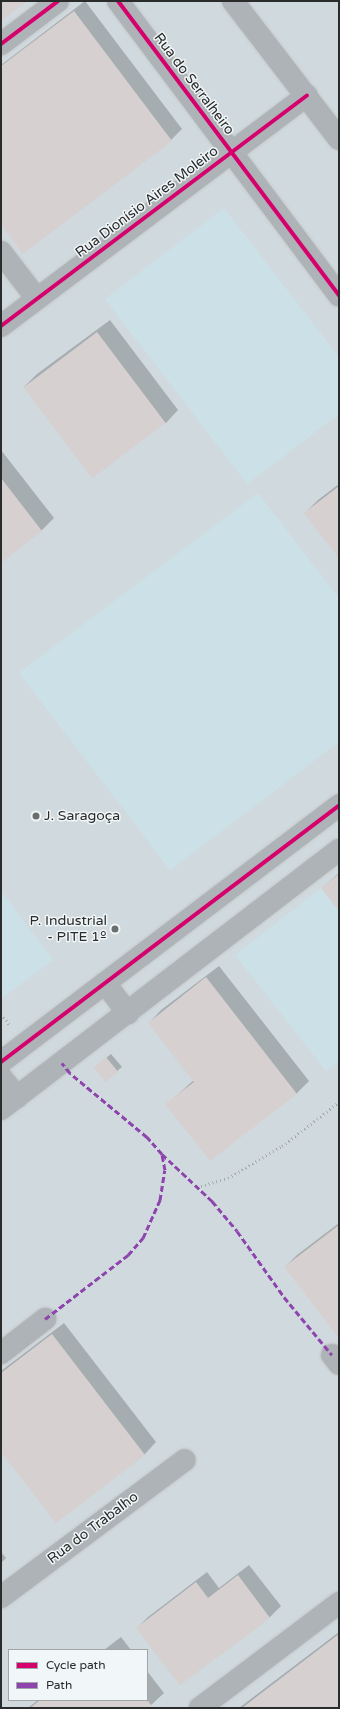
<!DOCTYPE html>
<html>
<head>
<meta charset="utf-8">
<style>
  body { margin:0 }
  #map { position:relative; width:340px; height:1709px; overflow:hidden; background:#e5e8ea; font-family:"Varela Round",sans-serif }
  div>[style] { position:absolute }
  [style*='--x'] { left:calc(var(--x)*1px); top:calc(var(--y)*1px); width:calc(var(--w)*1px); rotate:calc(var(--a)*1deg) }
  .built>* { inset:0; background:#d0d9dd }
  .green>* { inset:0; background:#cce0e7 }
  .shadow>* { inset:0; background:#0003 }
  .building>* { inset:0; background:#d6d0d0; transform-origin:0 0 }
  .path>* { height:2.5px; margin-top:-1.25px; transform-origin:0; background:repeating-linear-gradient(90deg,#a6aaab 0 1px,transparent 0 4px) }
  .roads { filter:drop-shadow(0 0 1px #c4c6c7) drop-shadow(0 0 1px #c4c6c7) }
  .minor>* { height:22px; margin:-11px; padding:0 11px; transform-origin:11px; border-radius:11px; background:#adb3b6 }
  .quiet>* { height:3px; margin-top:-1.5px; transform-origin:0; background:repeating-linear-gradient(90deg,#8e44ad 0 6px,transparent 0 9px) }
  .cycleway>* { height:4px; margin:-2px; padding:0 2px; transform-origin:2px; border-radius:2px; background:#d6006c }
  .dots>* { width:11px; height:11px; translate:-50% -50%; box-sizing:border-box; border:2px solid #f1f6f8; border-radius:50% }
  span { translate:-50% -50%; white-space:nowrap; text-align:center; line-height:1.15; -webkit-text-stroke:3px #f1f6f8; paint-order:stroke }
  .street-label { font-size:14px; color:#2a2c2c }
  .poi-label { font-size:14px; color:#2a2c2c }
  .left { translate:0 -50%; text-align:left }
  .right { translate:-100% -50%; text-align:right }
  .frame { position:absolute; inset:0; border:2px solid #2a2c2c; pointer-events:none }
  .legend { position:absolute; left:8px; top:1649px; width:140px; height:52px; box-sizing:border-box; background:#f1f6f8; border:1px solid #a1a5a6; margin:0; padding:5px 7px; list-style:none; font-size:12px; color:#2a2c2c }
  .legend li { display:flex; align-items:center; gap:8px; height:20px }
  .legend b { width:20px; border:1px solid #a1a5a6 }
</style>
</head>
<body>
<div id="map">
  <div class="built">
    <div style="clip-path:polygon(evenodd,1px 1px,339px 1px,339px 1708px,1px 1708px,1px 1px,9px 1650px,147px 1650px,147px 1700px,9px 1700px,9px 1650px)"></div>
  </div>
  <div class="green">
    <div style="clip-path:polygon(224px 208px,339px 357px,339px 414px,247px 484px,105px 299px)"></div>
    <div style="clip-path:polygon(258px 493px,339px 598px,339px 742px,170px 870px,19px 673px)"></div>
    <div style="clip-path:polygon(321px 888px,339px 911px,339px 1061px,326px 1071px,235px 955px)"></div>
    <div style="clip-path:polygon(1px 891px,53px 960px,1px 999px)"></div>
  </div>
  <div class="shadow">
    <div style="clip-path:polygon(85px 1px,182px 129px,171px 140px,23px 253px,1px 223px,1px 65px)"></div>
    <div style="clip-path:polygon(110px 320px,178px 410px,166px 423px,24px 387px,37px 374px)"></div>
    <div style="clip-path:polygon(1px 450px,54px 518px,42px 530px,1px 562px)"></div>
    <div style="clip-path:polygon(339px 484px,339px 557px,305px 513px,318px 500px)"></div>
    <div style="clip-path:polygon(339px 873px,339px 910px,322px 888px)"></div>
    <div style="clip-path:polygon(219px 966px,309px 1081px,297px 1093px,210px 1160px,167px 1104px,194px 1080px,149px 1023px,161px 1010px)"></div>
    <div style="clip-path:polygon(111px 1054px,122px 1067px,105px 1081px,99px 1064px)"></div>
    <div style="clip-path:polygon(339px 1223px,339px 1337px,285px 1267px,297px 1255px)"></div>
    <div style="clip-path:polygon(64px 1323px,156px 1442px,144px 1455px,1px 1450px,1px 1371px)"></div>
    <div style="clip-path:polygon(1px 1552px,6px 1558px,1px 1563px)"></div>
    <div style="clip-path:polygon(249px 1565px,281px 1606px,270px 1617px,180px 1684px,137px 1628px,148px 1617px,207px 1572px,219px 1588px)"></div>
    <div style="clip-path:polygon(339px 1632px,339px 1708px,239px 1708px)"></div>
    <div style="clip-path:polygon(121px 1637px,131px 1650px,104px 1650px)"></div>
    <div style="clip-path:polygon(147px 1671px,164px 1693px,148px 1708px,28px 1708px,38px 1700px,147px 1700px)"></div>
  </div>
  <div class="building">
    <div style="clip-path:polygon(1px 1px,28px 1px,1px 21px)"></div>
    <div style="clip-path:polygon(74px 11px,172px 141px,23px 254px,1px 225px,1px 66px)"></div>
    <div style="left:97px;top:332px;width:114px;height:92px;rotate:53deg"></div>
    <div style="clip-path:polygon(1px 478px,42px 531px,1px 563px)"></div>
    <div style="clip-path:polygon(339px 486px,339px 558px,304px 513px)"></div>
    <div style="clip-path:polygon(339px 874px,339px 911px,321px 888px)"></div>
    <div style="clip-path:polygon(206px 977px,297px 1094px,210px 1161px,165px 1104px,194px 1082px,148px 1023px)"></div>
    <div style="left:106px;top:1057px;width:19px;height:16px;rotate:51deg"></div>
    <div style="clip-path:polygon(339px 1225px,339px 1338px,284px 1267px)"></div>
    <div style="clip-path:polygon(52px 1334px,145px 1455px,56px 1523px,1px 1452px,1px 1373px)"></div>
    <div style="clip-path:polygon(238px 1575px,270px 1618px,180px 1685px,136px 1628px,196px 1582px,208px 1598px)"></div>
    <div style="clip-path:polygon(339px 1634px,339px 1708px,242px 1708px)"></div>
    <div style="clip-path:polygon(40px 1700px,147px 1700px,152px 1706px,150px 1708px,30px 1708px)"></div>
  </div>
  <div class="path">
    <div style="--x:1;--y:1014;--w:14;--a:51"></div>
    <div style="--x:197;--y:1187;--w:32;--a:-16"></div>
    <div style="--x:228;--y:1178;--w:63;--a:-30.7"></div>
    <div style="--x:282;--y:1146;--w:72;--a:-37.7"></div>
  </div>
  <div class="roads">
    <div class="minor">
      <div style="--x:118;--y:1;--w:368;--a:53.1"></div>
      <div style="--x:233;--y:1;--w:174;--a:52.5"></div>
      <div style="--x:1;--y:44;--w:71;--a:-37"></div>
      <div style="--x:1;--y:252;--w:59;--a:52.5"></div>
      <div style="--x:1;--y:326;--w:383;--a:-37"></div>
      <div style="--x:105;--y:983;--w:38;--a:53"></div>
      <div style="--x:1;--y:1062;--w:425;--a:-37.2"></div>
      <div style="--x:1;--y:1077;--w:26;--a:51"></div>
      <div style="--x:1;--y:1109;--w:426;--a:-37.5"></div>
      <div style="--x:1;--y:1353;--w:56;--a:-37.7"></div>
      <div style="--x:332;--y:1355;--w:11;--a:52"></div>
      <div style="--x:1;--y:1597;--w:229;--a:-36.7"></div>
      <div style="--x:200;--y:1708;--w:174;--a:-37.1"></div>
    </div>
  </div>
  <div class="quiet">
    <div style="--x:162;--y:1154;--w:69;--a:43.2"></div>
    <div style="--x:212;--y:1201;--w:39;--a:50"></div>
    <div style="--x:237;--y:1231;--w:81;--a:54.5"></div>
    <div style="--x:284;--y:1297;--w:75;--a:50.4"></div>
    <div style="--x:45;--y:1319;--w:105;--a:-37.6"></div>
    <div style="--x:128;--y:1255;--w:23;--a:-49"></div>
    <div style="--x:143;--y:1238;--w:42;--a:-65.9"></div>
    <div style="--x:160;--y:1200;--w:30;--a:-81"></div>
    <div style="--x:165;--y:1170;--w:16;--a:-101"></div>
    <div style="--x:162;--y:1154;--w:23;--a:-131"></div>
    <div style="--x:147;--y:1137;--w:100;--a:-140.3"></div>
    <div style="--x:70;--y:1073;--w:13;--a:-129"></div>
  </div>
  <div class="cycleway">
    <div style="--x:118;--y:1;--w:368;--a:53.1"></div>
    <div style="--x:1;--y:44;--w:71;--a:-37"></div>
    <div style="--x:1;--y:326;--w:383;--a:-37"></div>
    <div style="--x:1;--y:1062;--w:425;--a:-37.2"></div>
  </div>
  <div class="dots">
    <div style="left:36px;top:816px;background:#6b6e6e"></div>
    <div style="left:115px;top:929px;background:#6b6e6e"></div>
  </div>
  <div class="street-label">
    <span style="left:194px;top:84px;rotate:53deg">Rua do Serralheiro</span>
    <span style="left:147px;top:202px;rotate:-37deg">Rua Dionísio Aires Moleiro</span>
    <span style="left:93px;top:1528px;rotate:-37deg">Rua do Trabalho</span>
  </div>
  <div class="poi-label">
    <span class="left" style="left:44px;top:816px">J. Saragoça</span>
    <span class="right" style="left:107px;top:929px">P. Industrial<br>- PITE 1º</span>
  </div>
  <div class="frame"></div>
  <ul class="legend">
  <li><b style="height:5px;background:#d6006c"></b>Cycle path</li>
  <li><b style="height:5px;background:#8e44ad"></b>Path</li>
  </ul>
</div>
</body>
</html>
